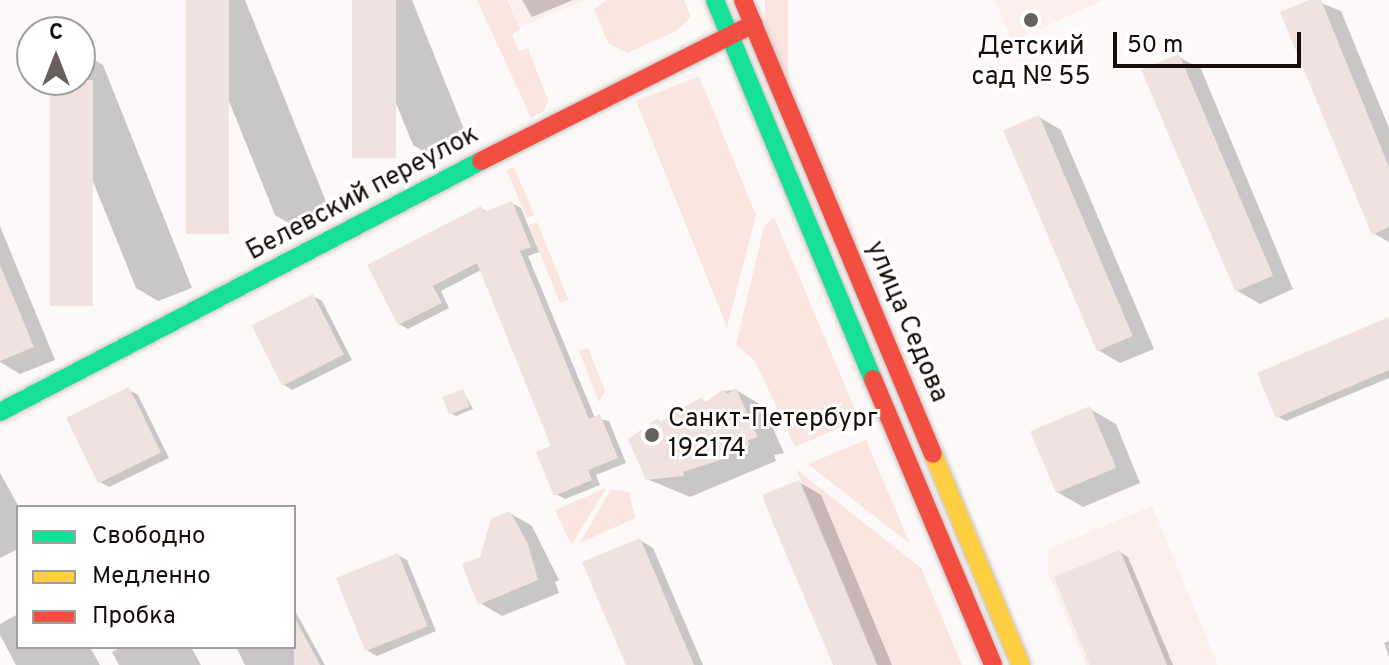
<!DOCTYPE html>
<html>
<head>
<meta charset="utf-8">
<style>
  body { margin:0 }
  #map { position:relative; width:1389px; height:665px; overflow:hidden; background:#fcf9f8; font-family:Overpass,sans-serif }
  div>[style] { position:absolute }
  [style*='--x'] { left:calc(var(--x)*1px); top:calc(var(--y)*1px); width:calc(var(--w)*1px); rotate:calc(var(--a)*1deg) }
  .built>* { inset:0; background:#fdefeb }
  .green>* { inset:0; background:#fbe5e0; transform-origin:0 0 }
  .shadow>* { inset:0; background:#0003 }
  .building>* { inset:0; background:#efe2df; transform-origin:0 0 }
  .roads { filter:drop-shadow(0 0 2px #c6bfbe) drop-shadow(0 0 2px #c6bfbe) }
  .fast>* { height:18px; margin:-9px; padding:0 9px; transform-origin:9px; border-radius:9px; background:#16e098 }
  .slow>* { height:18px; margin:-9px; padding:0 9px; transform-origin:9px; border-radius:9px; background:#ffcf43 }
  .jam>* { height:18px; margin:-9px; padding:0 9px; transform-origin:9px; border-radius:9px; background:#f24e42 }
  .dots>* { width:22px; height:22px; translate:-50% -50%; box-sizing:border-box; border:4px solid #fff; border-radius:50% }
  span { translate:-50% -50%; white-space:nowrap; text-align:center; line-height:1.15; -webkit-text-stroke:6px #fff; paint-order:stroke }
  .poi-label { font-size:26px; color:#170d0b }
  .left { translate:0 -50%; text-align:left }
  .street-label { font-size:26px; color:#170d0b }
  .legend { position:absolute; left:16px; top:505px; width:280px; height:144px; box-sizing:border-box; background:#fff; border:2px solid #a29e9d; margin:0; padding:10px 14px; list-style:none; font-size:24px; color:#170d0b }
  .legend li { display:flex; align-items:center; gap:16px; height:40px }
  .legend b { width:40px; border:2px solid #a29e9d }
  .north { position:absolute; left:16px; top:16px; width:80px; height:80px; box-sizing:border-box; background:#fff; border:2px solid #a29e9d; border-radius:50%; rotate:0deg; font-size:22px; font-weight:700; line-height:32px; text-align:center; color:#170d0b }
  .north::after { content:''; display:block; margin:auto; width:28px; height:36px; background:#67605e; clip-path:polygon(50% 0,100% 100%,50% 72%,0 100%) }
  .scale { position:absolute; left:1113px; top:32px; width:188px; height:36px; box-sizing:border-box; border:4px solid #170d0b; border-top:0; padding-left:10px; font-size:24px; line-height:28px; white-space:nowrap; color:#170d0b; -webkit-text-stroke:6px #fff; paint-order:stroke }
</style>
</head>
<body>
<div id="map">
  <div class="built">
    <div style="clip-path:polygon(509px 0,586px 0,519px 27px)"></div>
    <div style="clip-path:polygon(995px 0,1104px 0,1012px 41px)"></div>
    <div style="clip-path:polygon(1152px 506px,1218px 665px,1086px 665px,1047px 571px,1049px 549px)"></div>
  </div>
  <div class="green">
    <div style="clip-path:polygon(477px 0,508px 0,520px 30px,512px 34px,519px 51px,528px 48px,548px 100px,544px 111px,531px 118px)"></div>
    <div style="clip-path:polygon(607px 0,684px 0,691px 17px,676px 31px,627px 53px,608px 43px,594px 9px)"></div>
    <div style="left:765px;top:0;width:23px;height:81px"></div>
    <div style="clip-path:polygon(699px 76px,756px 215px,727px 327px,636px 101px)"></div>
    <div style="left:514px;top:167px;width:52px;height:8px;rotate:67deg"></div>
    <div style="clip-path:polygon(774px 217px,859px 419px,795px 447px,755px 361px,736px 345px,764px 227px)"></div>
    <div style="left:537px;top:222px;width:84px;height:9px;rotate:68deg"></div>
    <div style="clip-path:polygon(588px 348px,605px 391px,599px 402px,579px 351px)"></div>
    <div style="clip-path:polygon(866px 440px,910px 544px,808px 464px)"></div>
    <div style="clip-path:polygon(796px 469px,921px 568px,962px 665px,878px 665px)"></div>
    <div style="clip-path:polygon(606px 488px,572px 544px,570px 542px,555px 510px)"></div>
    <div style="clip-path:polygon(611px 489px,629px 492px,635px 518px,580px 543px)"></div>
  </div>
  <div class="shadow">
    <div style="clip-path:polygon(188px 0,245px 0,331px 214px,297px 228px,275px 215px)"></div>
    <div style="clip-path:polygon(354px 0,412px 0,470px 144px,435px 158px,413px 145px)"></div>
    <div style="clip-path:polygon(522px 0,573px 0,532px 17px)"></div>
    <div style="clip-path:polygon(1314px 0,1341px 11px,1389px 128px,1389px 242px,1373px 233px)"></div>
    <div style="clip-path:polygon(81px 52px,103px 65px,192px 288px,158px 301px,136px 288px,52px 80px,80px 80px)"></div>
    <div style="clip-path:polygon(1179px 57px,1201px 69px,1293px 289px,1260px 304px,1238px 291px)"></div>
    <div style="clip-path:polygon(1039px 117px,1061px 130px,1154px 349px,1120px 363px,1098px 350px)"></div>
    <div style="clip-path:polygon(512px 203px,521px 208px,539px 252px,528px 256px,595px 418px,609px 421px,626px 463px,596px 475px,600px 485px,565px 499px,556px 494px,554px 447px,481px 270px,441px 291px,449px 308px,408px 329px,399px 324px,480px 208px,489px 213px)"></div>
    <div style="clip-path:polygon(0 226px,55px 360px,20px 374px,0 362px)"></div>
    <div style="clip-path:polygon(313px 296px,322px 301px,352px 360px,292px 390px,284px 385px)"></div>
    <div style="clip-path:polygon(1389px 320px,1389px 378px,1286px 421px,1277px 416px)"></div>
    <div style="clip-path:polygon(129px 390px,138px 395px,169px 458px,109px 487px,100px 482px)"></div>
    <div style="clip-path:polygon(736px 390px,763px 406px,784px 453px,774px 455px,776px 461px,690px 497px,647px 479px,658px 420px,662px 423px,702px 400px,708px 403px,724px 391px)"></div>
    <div style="clip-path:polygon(463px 391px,473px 409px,456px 416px,452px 414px)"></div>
    <div style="clip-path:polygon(1090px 409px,1116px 424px,1140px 483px,1083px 507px,1057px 492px)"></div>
    <div style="clip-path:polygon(0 473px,19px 507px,18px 549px,0 558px)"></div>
    <div style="clip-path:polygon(799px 482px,821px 495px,892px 665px,835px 665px)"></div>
    <div style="clip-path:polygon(510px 513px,532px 526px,559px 580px,555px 582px,559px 593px,502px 616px,480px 603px,481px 558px)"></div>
    <div style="clip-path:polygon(640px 540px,653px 548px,703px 665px,629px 665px)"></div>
    <div style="clip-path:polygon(1120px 552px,1128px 557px,1173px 665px,1092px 665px)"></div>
    <div style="clip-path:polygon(398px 555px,407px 560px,436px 631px,377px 656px,368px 651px)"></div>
    <div style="clip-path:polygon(294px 609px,325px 665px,245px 665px,236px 647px,294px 647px)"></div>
    <div style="clip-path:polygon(18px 614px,18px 647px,90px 647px,100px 665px,16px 665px,0 635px,0 624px)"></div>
    <div style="clip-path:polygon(1389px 641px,1389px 657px,1384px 643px)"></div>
    <div style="clip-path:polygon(122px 647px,191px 647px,201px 665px,119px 665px,112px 652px)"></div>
  </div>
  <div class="building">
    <div style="left:186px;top:0;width:43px;height:234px"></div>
    <div style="left:352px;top:0;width:44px;height:158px"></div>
    <div style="clip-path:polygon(1309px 0,1321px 0,1389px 167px,1389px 227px,1372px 235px,1280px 12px)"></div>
    <div style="left:1179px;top:54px;width:241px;height:41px;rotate:67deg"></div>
    <div style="left:50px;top:80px;width:43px;height:226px"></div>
    <div style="left:1039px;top:115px;width:240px;height:39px;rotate:67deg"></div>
    <div style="clip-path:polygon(512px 201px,531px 247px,520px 251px,589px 419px,600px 414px,618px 458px,588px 470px,592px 480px,554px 496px,536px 452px,551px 446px,477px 263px,433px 286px,442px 303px,398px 325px,367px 265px,481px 206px,484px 212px)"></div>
    <div style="clip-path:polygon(0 265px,34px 347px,0 361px)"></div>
    <div style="left:313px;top:294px;width:68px;height:69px;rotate:63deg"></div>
    <div style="clip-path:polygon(1389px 317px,1389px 370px,1276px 418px,1257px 373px)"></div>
    <div style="left:129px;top:387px;width:73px;height:70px;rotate:64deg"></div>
    <div style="clip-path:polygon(736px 388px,758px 437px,748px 440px,749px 446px,727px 451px,729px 457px,683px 472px,684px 476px,646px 480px,628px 439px,658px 418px,660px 422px,702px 397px,705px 402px,724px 389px,727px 394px)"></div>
    <div style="left:463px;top:389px;width:19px;height:22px;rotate:69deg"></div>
    <div style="left:1090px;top:406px;width:67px;height:65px;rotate:67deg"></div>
    <div style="clip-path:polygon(799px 480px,877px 665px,833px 665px,773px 523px,762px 495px)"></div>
    <div style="clip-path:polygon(510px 511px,528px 544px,538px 580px,478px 605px,462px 564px,480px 557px,491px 519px)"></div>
    <div style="clip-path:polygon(640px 538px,694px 665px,626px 665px,582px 562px)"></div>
    <div style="clip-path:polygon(1120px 550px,1167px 665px,1090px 665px,1054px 577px)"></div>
    <div style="left:398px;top:553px;width:79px;height:67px;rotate:68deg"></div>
    <div style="clip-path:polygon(294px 616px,320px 665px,294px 665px)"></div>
  </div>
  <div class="roads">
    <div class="fast">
      <div style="--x:715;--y:0;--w:411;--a:67.4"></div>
      <div style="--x:0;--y:412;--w:543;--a:-27.56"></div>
    </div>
    <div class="slow">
      <div style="--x:933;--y:454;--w:229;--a:67.4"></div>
    </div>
    <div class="jam">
      <div style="--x:743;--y:0;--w:492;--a:67.3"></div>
      <div style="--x:481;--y:161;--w:305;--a:-26.7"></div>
      <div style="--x:873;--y:379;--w:310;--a:67.2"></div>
    </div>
  </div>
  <div class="dots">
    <div style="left:1031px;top:20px;background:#67605e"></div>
    <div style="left:652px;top:435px;background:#67605e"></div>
  </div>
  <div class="poi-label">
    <span style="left:1031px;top:63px">Детский<br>сад № 55</span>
    <span class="left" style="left:668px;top:435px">Санкт-Петербург<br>192174</span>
  </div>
  <div class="street-label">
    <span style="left:363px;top:194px;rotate:-28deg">Белевский переулок</span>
    <span style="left:906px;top:322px;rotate:67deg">улица Седова</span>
  </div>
  <ul class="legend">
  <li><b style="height:10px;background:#16e098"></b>Свободно</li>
  <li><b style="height:10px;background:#ffcf43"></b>Медленно</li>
  <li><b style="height:10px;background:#f24e42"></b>Пробка</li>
  </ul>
  <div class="north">С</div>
  <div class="scale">50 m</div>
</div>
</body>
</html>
